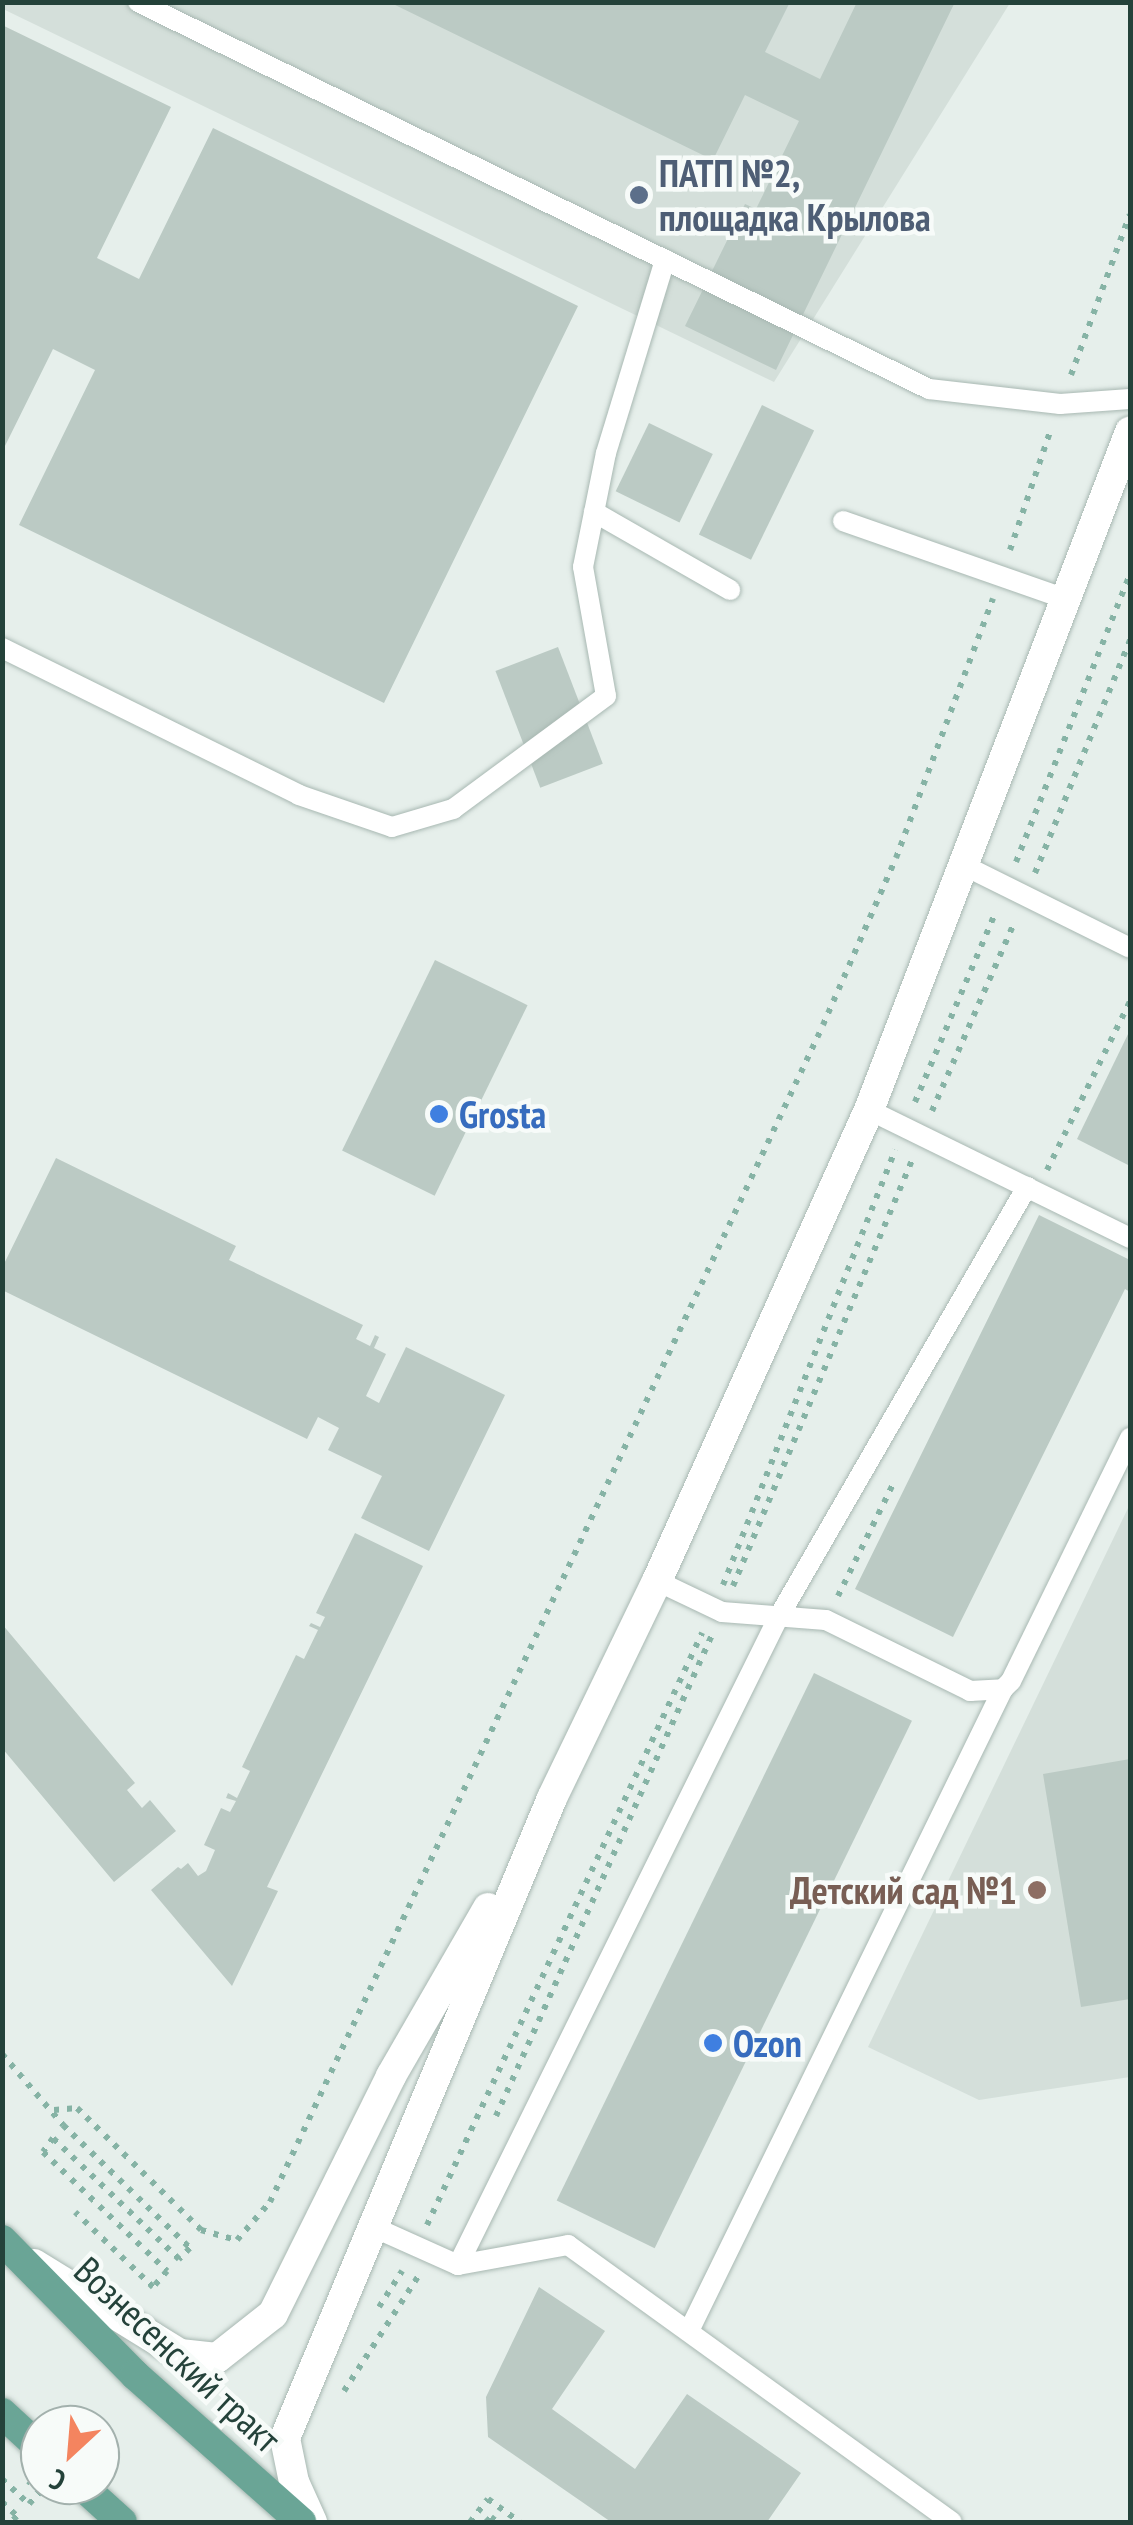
<!DOCTYPE html>
<html>
<head>
<meta charset="utf-8">
<style>
  body { margin:0 }
  #map { position:relative; width:1133px; height:2525px; overflow:hidden; background:#e6efeb; font-family:"PT Sans Narrow",sans-serif }
  div>[style] { position:absolute }
  [style*='--x'] { left:calc(var(--x)*1px); top:calc(var(--y)*1px); width:calc(var(--w)*1px); rotate:calc(var(--a)*1deg) }
  .built>* { inset:0; background:#d4dfda }
  .building>* { inset:0; background:#bbcac4; transform-origin:0 0 }
  .path>* { height:6px; margin-top:-3px; transform-origin:0; background:repeating-linear-gradient(90deg,#86b3a5 0 5px,transparent 0 13px) }
  .roads { filter:drop-shadow(0 0 2px #a8b8b2) drop-shadow(0 0 2px #a8b8b2) }
  .lane>* { height:20px; margin:-10px; padding:0 10px; transform-origin:10px; border-radius:10px; background:#fff }
  .street>* { height:30px; margin:-15px; padding:0 15px; transform-origin:15px; border-radius:15px; background:#fff }
  .primary>* { height:30px; margin:-15px; padding:0 15px; transform-origin:15px; border-radius:15px; background:#6aa596 }
  .dots>* { width:28px; height:28px; translate:-50% -50%; box-sizing:border-box; border:5px solid #f7fbf9; border-radius:50% }
  span { translate:-50% -50%; white-space:nowrap; text-align:center; line-height:1.15; -webkit-text-stroke:9px #f7fbf9; paint-order:stroke }
  .service-label { font-size:38px; color:#4e5e75; font-weight:700 }
  .left { translate:0 -50%; text-align:left }
  .shop-label { font-size:38px; color:#366cbe; font-weight:700 }
  .education-label { font-size:38px; color:#785e54; font-weight:700 }
  .right { translate:-100% -50%; text-align:right }
  .street-label { font-size:38px; color:#24423a }
  .frame { position:absolute; inset:0; border:5px solid #24423a; pointer-events:none }
  .north { position:absolute; left:20px; top:2405px; width:100px; height:100px; box-sizing:border-box; background:#f7fbf9; border:2px solid #a3b1ad; border-radius:50%; rotate:206deg; font-size:28px; font-weight:700; line-height:40px; text-align:center; color:#24423a }
  .north::after { content:''; display:block; margin:auto; width:35px; height:45px; background:#f4845f; clip-path:polygon(50% 0,100% 100%,50% 72%,0 100%) }
</style>
</head>
<body>
<div id="map">
  <div class="built">
    <div style="clip-path:polygon(2px 3px,1010px 3px,774px 382px,3px 9px)"></div>
    <div style="clip-path:polygon(1130px 1504px,1130px 2077px,979px 2100px,868px 2047px)"></div>
  </div>
  <div class="building">
    <div style="clip-path:polygon(389px 2px,790px 2px,765px 52px,820px 79px,857px 2px,955px 2px,776px 370px,685px 326px,745px 204px,756px 209px,799px 121px,745px 95px,713px 160px)"></div>
    <div style="clip-path:polygon(2px 25px,171px 107px,97px 258px,139px 279px,213px 128px,578px 306px,384px 703px,19px 525px,95px 370px,53px 349px,2px 452px)"></div>
    <div style="left:762px;top:405px;width:58px;height:144px;rotate:26deg"></div>
    <div style="left:649px;top:423px;width:71px;height:76px;rotate:26deg"></div>
    <div style="left:558px;top:647px;width:125px;height:67px;rotate:69deg"></div>
    <div style="left:435px;top:960px;width:103px;height:212px;rotate:26deg"></div>
    <div style="clip-path:polygon(1130px 1030px,1130px 1166px,1077px 1139px)"></div>
    <div style="clip-path:polygon(56px 1158px,236px 1246px,229px 1260px,363px 1325px,356px 1339px,370px 1346px,375px 1335px,379px 1337px,374px 1348px,386px 1354px,366px 1396px,379px 1403px,406px 1347px,505px 1395px,429px 1551px,361px 1518px,382px 1476px,328px 1450px,339px 1428px,318px 1417px,307px 1439px,2px 1290px,2px 1268px)"></div>
    <div style="clip-path:polygon(1039px 1215px,1130px 1260px,1130px 1292px,1125px 1289px,953px 1637px,855px 1589px)"></div>
    <div style="clip-path:polygon(355px 1533px,423px 1566px,267px 1887px,278px 1891px,232px 1986px,151px 1890px,178px 1867px,181px 1869px,188px 1863px,198px 1876px,206px 1871px,215px 1850px,204px 1845px,221px 1808px,230px 1812px,236px 1801px,226px 1798px,228px 1793px,237px 1798px,250px 1771px,242px 1767px,296px 1655px,304px 1659px,318px 1630px,309px 1626px,311px 1623px,320px 1627px,325px 1617px,316px 1613px)"></div>
    <div style="clip-path:polygon(2px 1624px,135px 1783px,127px 1790px,142px 1808px,150px 1800px,176px 1831px,114px 1882px,2px 1748px)"></div>
    <div style="left:814px;top:1673px;width:109px;height:587px;rotate:26deg"></div>
    <div style="clip-path:polygon(1130px 1759px,1130px 1999px,1081px 2007px,1043px 1774px)"></div>
    <div style="clip-path:polygon(539px 2287px,605px 2331px,552px 2409px,635px 2469px,687px 2394px,801px 2473px,767px 2522px,611px 2522px,488px 2437px,486px 2397px)"></div>
  </div>
  <div class="path">
    <div style="--x:1071;--y:375;--w:171;--a:-69.9"></div>
    <div style="--x:1010;--y:550;--w:128;--a:-71.3"></div>
    <div style="--x:1016;--y:862;--w:310;--a:-68.4"></div>
    <div style="--x:1035;--y:873;--w:252;--a:-67.8"></div>
    <div style="--x:915;--y:1102;--w:207;--a:-67"></div>
    <div style="--x:932;--y:1111;--w:207;--a:-66.4"></div>
    <div style="--x:1047;--y:1170;--w:188;--a:-63.8"></div>
    <div style="--x:723;--y:1585;--w:468;--a:-68.4"></div>
    <div style="--x:733;--y:1586;--w:462;--a:-67.2"></div>
    <div style="--x:838;--y:1596;--w:127;--a:-63.8"></div>
    <div style="--x:2;--y:2054;--w:94;--a:49.3"></div>
    <div style="--x:63;--y:2125;--w:177;--a:44.1"></div>
    <div style="--x:190;--y:2248;--w:16;--a:135"></div>
    <div style="--x:179;--y:2259;--w:175;--a:-136.2"></div>
    <div style="--x:53;--y:2138;--w:17;--a:126"></div>
    <div style="--x:43;--y:2152;--w:172;--a:43.8"></div>
    <div style="--x:167;--y:2271;--w:21;--a:131"></div>
    <div style="--x:153;--y:2287;--w:108;--a:-136.1"></div>
    <div style="--x:54;--y:2110;--w:23;--a:-5"></div>
    <div style="--x:77;--y:2108;--w:174;--a:44.5"></div>
    <div style="--x:201;--y:2230;--w:37;--a:16"></div>
    <div style="--x:237;--y:2240;--w:50;--a:-49"></div>
    <div style="--x:270;--y:2202;--w:1300;--a:-64.83"></div>
    <div style="--x:823;--y:1025;--w:182;--a:-66.4"></div>
    <div style="--x:896;--y:858;--w:277;--a:-69.5"></div>
    <div style="--x:496;--y:2116;--w:527;--a:-65.82"></div>
    <div style="--x:427;--y:2225;--w:653;--a:-65.08"></div>
    <div style="--x:379;--y:2307;--w:43;--a:-57.4"></div>
    <div style="--x:344;--y:2391;--w:138;--a:-57.1"></div>
    <div style="--x:2;--y:2479;--w:37;--a:43"></div>
    <div style="--x:29;--y:2504;--w:16;--a:-47"></div>
    <div style="--x:40;--y:2492;--w:16;--a:-137"></div>
    <div style="--x:2;--y:2502;--w:21;--a:43"></div>
    <div style="--x:17;--y:2516;--w:8;--a:135"></div>
    <div style="--x:470;--y:2522;--w:29;--a:-52"></div>
    <div style="--x:488;--y:2499;--w:39;--a:36"></div>
    <div style="--x:486;--y:2522;--w:7;--a:-45"></div>
    <div style="--x:491;--y:2517;--w:8;--a:40"></div>
  </div>
  <div class="roads">
    <div class="lane">
      <div style="--x:138;--y:2;--w:881;--a:26.07"></div>
      <div style="--x:929;--y:389;--w:132;--a:6.5"></div>
      <div style="--x:1060;--y:404;--w:70;--a:-4.1"></div>
      <div style="--x:594;--y:512;--w:157;--a:29.8"></div>
      <div style="--x:843;--y:521;--w:236;--a:19.3"></div>
      <div style="--x:2;--y:648;--w:331;--a:26.3"></div>
      <div style="--x:299;--y:795;--w:98;--a:19"></div>
      <div style="--x:392;--y:827;--w:64;--a:-16.4"></div>
      <div style="--x:453;--y:809;--w:190;--a:-36.4"></div>
      <div style="--x:606;--y:696;--w:131;--a:-100.1"></div>
      <div style="--x:583;--y:567;--w:116;--a:-78.6"></div>
      <div style="--x:606;--y:453;--w:202;--a:-73"></div>
      <div style="--x:963;--y:865;--w:186;--a:26.4"></div>
      <div style="--x:869;--y:1110;--w:291;--a:26.1"></div>
      <div style="--x:657;--y:1581;--w:72;--a:25.5"></div>
      <div style="--x:722;--y:1612;--w:104;--a:4.4"></div>
      <div style="--x:826;--y:1620;--w:161;--a:26.2"></div>
      <div style="--x:970;--y:1691;--w:33;--a:-3"></div>
      <div style="--x:1003;--y:1689;--w:11;--a:-45"></div>
      <div style="--x:1011;--y:1681;--w:271;--a:-63.9"></div>
      <div style="--x:371;--y:2226;--w:95;--a:24.1"></div>
      <div style="--x:458;--y:2265;--w:112;--a:-10.3"></div>
      <div style="--x:568;--y:2245;--w:473;--a:35.8"></div>
      <div style="--x:458;--y:2265;--w:722;--a:-63.68"></div>
      <div style="--x:778;--y:1618;--w:498;--a:-60"></div>
      <div style="--x:689;--y:2331;--w:715;--a:-63.94"></div>
    </div>
    <div class="street">
      <div style="--x:34;--y:2264;--w:172;--a:31.7"></div>
      <div style="--x:180;--y:2354;--w:37;--a:6"></div>
      <div style="--x:217;--y:2358;--w:71;--a:-38.2"></div>
      <div style="--x:273;--y:2314;--w:266;--a:-63.6"></div>
      <div style="--x:391;--y:2076;--w:194;--a:-60"></div>
      <div style="--x:312;--y:2522;--w:44;--a:-114.2"></div>
      <div style="--x:294;--y:2482;--w:45;--a:-101.6"></div>
      <div style="--x:285;--y:2438;--w:693;--a:-67.35"></div>
      <div style="--x:552;--y:1798;--w:241;--a:-64.2"></div>
      <div style="--x:657;--y:1581;--w:517;--a:-65.77"></div>
      <div style="--x:869;--y:1110;--w:727;--a:-68.95"></div>
    </div>
    <div class="primary">
      <div style="--x:2;--y:2240;--w:190;--a:45.4"></div>
      <div style="--x:135;--y:2375;--w:222;--a:41.5"></div>
      <div style="--x:2;--y:2413;--w:52;--a:42.6"></div>
      <div style="--x:81;--y:2485;--w:55;--a:42.1"></div>
    </div>
  </div>
  <div class="dots">
    <div style="left:639px;top:195px;background:#5c6f8a"></div>
    <div style="left:439px;top:1114px;background:#3f7fe0"></div>
    <div style="left:1037px;top:1890px;background:#8d6e63"></div>
    <div style="left:713px;top:2043px;background:#3f7fe0"></div>
  </div>
  <div class="service-label">
    <span class="left" style="left:659px;top:195px">ПАТП №2,<br>площадка Крылова</span>
  </div>
  <div class="shop-label">
    <span class="left" style="left:459px;top:1114px">Grosta</span>
    <span class="left" style="left:733px;top:2043px">Ozon</span>
  </div>
  <div class="education-label">
    <span class="right" style="left:1017px;top:1890px">Детский сад №1</span>
  </div>
  <div class="street-label">
    <span style="left:178px;top:2354px;rotate:43deg">Вознесенский тракт</span>
  </div>
  <div class="frame"></div>
  <div class="north">С</div>
</div>
</body>
</html>
